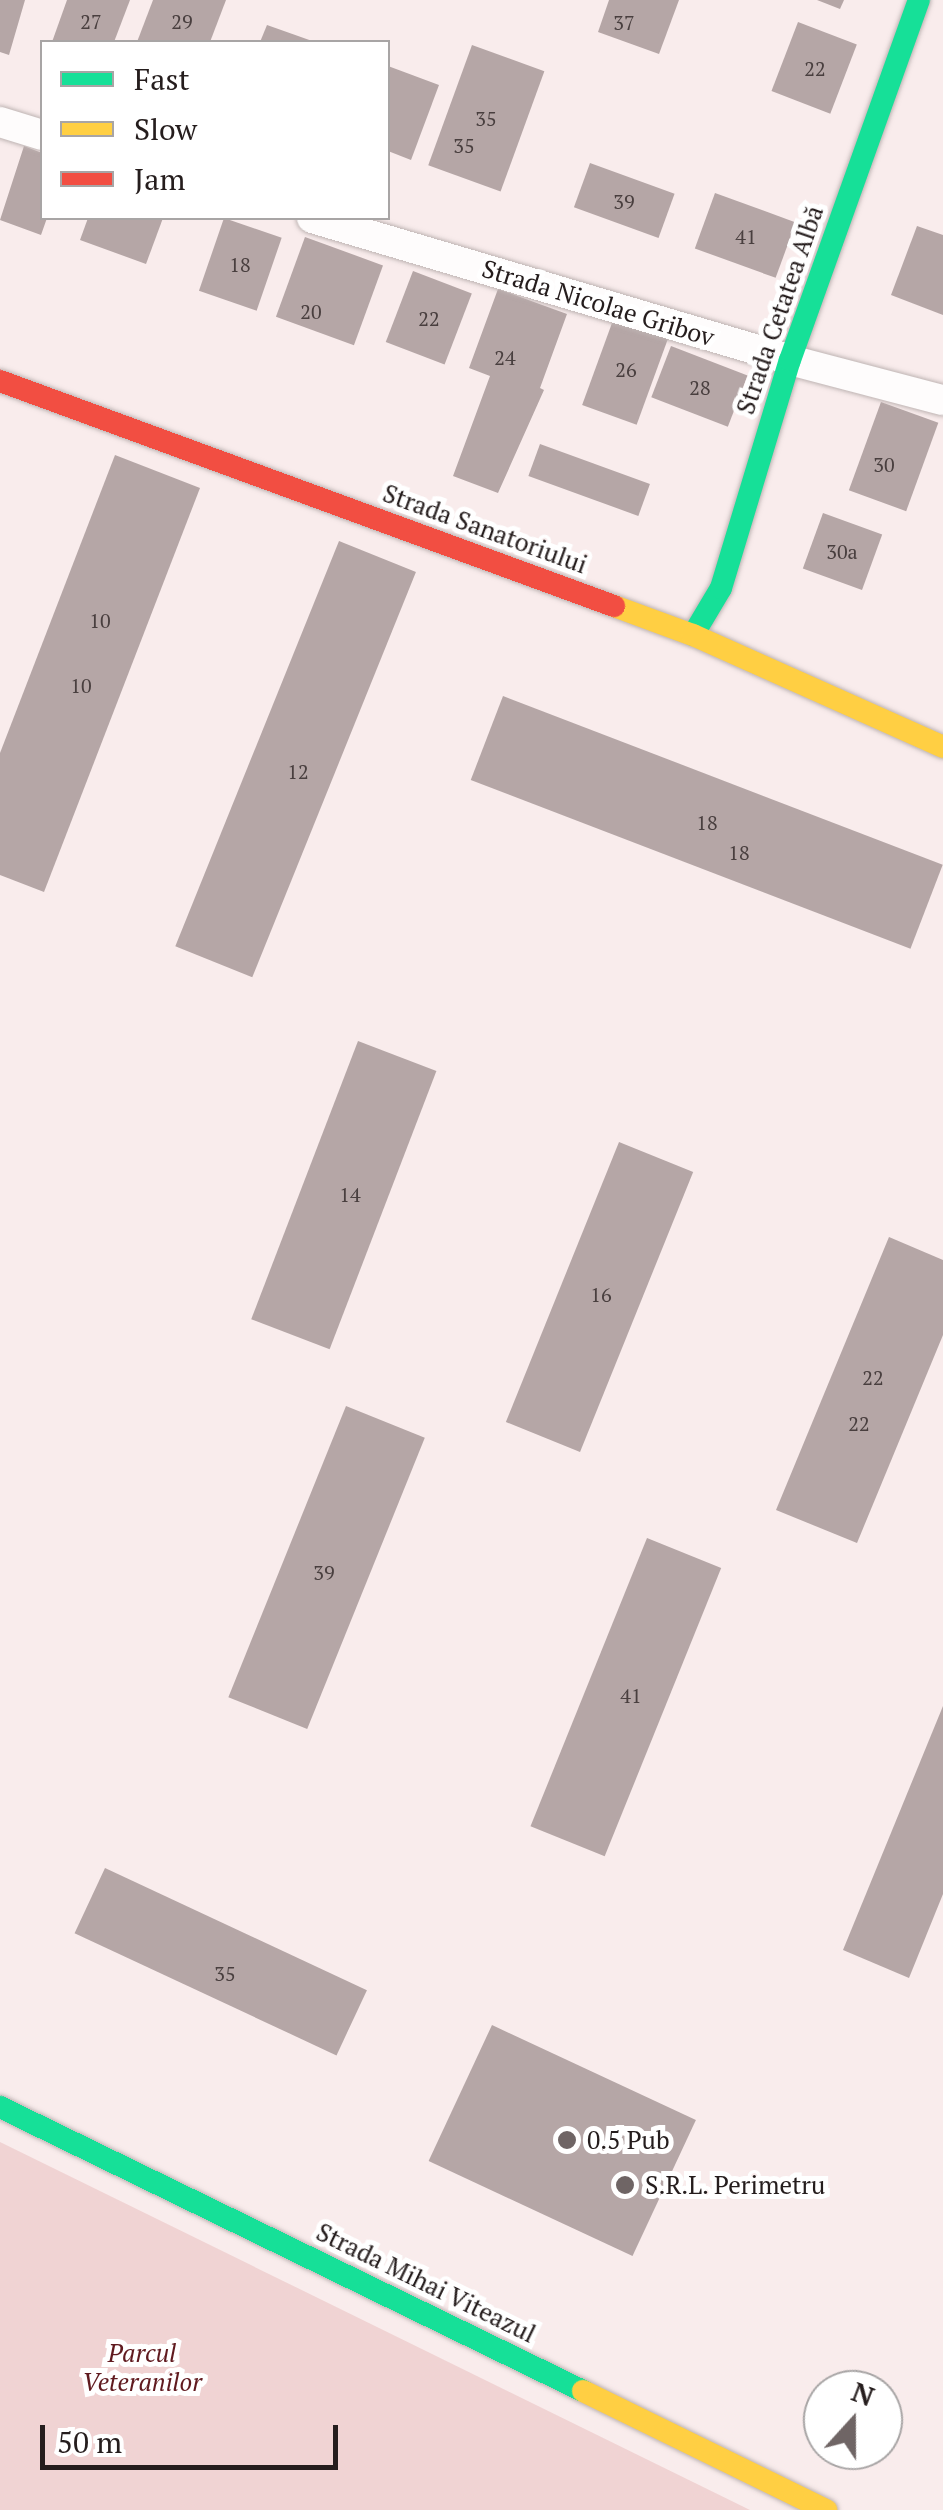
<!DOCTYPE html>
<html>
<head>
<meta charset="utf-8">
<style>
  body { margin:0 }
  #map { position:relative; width:943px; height:2510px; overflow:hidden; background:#f9ecec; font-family:"PT Serif",serif }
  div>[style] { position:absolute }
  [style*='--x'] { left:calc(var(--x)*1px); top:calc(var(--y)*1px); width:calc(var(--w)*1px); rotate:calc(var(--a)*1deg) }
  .green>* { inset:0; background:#f0d3d3 }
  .building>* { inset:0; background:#b5a6a6; transform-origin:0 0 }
  .roads { filter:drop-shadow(0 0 2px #beb4b3) drop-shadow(0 0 2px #beb4b3) }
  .street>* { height:30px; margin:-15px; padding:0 15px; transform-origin:15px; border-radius:15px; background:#fefcfc }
  .fast>* { height:22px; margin:-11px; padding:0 11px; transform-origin:11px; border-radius:11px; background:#16e098 }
  .slow>* { height:22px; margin:-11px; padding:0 11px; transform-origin:11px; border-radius:11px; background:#ffcf43 }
  .jam>* { height:22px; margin:-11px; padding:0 11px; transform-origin:11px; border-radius:11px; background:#f24e42 }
  .dots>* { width:28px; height:28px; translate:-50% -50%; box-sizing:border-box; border:5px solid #fff; border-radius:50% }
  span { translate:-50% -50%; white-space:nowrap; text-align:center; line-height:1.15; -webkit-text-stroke:10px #fff; paint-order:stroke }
  .number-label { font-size:20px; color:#493f3f }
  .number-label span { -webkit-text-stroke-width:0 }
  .street-label { font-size:25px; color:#251d1d }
  .poi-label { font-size:25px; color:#251d1d }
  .left { translate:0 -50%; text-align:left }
  .park-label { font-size:25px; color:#601a1f; font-style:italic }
  .legend { position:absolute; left:40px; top:40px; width:350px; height:180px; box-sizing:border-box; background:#fff; border:2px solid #a8a5a5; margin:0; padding:12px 18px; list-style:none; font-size:30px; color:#251d1d }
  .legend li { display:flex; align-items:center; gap:20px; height:50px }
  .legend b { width:50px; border:2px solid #a8a5a5 }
  .north { position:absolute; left:803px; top:2370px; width:100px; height:100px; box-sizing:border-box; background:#fff; border:2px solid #a8a5a5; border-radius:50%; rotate:21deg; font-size:28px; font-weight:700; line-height:40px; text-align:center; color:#251d1d }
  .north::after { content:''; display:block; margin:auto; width:35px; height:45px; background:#6f6565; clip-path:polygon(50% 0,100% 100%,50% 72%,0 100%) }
  .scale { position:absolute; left:40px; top:2425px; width:298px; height:45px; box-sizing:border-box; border:5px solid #251d1d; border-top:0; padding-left:12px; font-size:30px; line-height:35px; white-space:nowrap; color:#251d1d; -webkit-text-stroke:8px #fff; paint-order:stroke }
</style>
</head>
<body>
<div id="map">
  <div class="green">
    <div style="clip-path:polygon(0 2142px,750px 2510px,0 2510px)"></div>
  </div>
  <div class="building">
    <div style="clip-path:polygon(0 0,25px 0,9px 55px,0 52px)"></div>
    <div style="clip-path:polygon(67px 0,130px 0,114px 42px,52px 42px)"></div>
    <div style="clip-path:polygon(153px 0,226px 0,210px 42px,137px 42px)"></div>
    <div style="clip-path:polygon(609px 0,679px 0,659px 54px,598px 32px)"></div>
    <div style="clip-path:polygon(817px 0,844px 0,840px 9px)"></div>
    <div style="left:798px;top:22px;width:63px;height:74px;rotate:21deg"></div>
    <div style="clip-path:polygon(267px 25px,315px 42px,260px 42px)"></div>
    <div style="left:472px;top:45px;width:77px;height:128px;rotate:20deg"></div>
    <div style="clip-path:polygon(388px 66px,439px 85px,411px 160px,388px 151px)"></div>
    <div style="clip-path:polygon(24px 146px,42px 153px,42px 218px,47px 218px,41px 235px,0 220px)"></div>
    <div style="left:590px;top:163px;width:90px;height:47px;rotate:20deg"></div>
    <div style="left:715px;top:193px;width:86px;height:59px;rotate:20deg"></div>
    <div style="clip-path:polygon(88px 218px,163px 218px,146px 264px,80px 240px)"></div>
    <div style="left:224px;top:218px;width:61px;height:77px;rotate:19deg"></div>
    <div style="clip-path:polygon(917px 226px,943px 235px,943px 315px,891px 295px)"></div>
    <div style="left:305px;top:237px;width:83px;height:85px;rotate:20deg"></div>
    <div style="left:413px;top:271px;width:63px;height:76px;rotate:21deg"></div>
    <div style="clip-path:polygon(498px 289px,567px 314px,540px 388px,544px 390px,498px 493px,453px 476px,490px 376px,469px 368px)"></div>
    <div style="left:616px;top:312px;width:58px;height:99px;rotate:20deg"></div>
    <div style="left:671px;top:346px;width:82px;height:55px;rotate:21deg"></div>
    <div style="left:881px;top:402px;width:61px;height:94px;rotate:20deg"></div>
    <div style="left:540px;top:444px;width:117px;height:34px;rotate:20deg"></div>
    <div style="clip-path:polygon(115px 455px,200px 488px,44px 892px,0 875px,0 753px)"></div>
    <div style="left:823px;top:513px;width:63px;height:59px;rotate:20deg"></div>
    <div style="left:339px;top:541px;width:83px;height:437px;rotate:22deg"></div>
    <div style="left:503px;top:696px;width:471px;height:90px;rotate:21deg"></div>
    <div style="left:358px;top:1041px;width:84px;height:298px;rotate:21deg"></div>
    <div style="left:619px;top:1142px;width:80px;height:302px;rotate:22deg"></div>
    <div style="clip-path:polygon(889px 1237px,943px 1260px,943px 1335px,857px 1543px,776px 1510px)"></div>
    <div style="left:346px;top:1406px;width:85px;height:314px;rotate:22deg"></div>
    <div style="left:647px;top:1538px;width:80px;height:311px;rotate:22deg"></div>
    <div style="clip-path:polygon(943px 1706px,943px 1894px,909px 1978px,843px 1950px)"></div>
    <div style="left:105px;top:1868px;width:289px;height:72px;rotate:25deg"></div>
    <div style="left:492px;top:2025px;width:225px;height:150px;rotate:25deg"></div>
  </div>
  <div class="roads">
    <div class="street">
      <div style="--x:0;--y:122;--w:44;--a:17.2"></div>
      <div style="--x:312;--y:218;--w:499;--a:16.5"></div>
      <div style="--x:790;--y:360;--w:158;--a:14.7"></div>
    </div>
    <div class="fast">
      <div style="--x:693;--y:635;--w:55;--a:-59.2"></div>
      <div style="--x:721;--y:588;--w:238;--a:-73.2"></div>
      <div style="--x:790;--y:360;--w:382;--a:-70.3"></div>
      <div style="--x:0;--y:2107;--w:648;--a:25.97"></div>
    </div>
    <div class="slow">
      <div style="--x:614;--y:606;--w:84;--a:20.2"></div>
      <div style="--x:693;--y:635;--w:274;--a:24.1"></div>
      <div style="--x:583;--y:2391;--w:271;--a:26.1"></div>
    </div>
    <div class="jam">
      <div style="--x:0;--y:381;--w:654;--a:20.13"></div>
    </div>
  </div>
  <div class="dots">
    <div style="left:567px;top:2140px;background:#6f6565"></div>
    <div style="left:625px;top:2185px;background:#6f6565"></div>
  </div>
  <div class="number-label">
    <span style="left:91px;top:21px">27</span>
    <span style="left:182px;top:21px">29</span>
    <span style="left:624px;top:22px">37</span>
    <span style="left:815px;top:68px">22</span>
    <span style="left:486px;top:118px">35</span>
    <span style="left:464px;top:145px">35</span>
    <span style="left:624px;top:201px">39</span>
    <span style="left:746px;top:236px">41</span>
    <span style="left:240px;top:264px">18</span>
    <span style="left:311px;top:311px">20</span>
    <span style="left:429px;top:318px">22</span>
    <span style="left:505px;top:357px">24</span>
    <span style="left:626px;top:369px">26</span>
    <span style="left:700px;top:387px">28</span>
    <span style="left:884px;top:464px">30</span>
    <span style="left:842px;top:551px">30a</span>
    <span style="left:100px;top:620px">10</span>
    <span style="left:81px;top:685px">10</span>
    <span style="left:298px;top:771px">12</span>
    <span style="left:707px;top:822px">18</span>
    <span style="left:739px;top:852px">18</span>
    <span style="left:350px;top:1194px">14</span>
    <span style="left:601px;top:1294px">16</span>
    <span style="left:873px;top:1377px">22</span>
    <span style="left:859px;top:1423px">22</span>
    <span style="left:324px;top:1572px">39</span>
    <span style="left:631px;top:1695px">41</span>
    <span style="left:225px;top:1973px">35</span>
  </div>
  <div class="street-label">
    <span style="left:598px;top:303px;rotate:17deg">Strada Nicolae Gribov</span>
    <span style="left:780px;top:310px;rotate:-71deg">Strada Cetatea Albă</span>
    <span style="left:485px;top:529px;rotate:20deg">Strada Sanatoriului</span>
    <span style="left:426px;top:2283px;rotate:26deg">Strada Mihai Viteazul</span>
  </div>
  <div class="poi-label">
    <span class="left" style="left:587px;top:2140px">0.5 Pub</span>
    <span class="left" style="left:645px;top:2185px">S.R.L. Perimetru</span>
  </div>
  <div class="park-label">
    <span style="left:142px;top:2368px">Parcul<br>Veteranilor</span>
  </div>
  <ul class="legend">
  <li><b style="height:12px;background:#16e098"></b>Fast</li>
  <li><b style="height:12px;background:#ffcf43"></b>Slow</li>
  <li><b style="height:12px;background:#f24e42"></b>Jam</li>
  </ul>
  <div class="north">N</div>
  <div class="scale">50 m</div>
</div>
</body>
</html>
